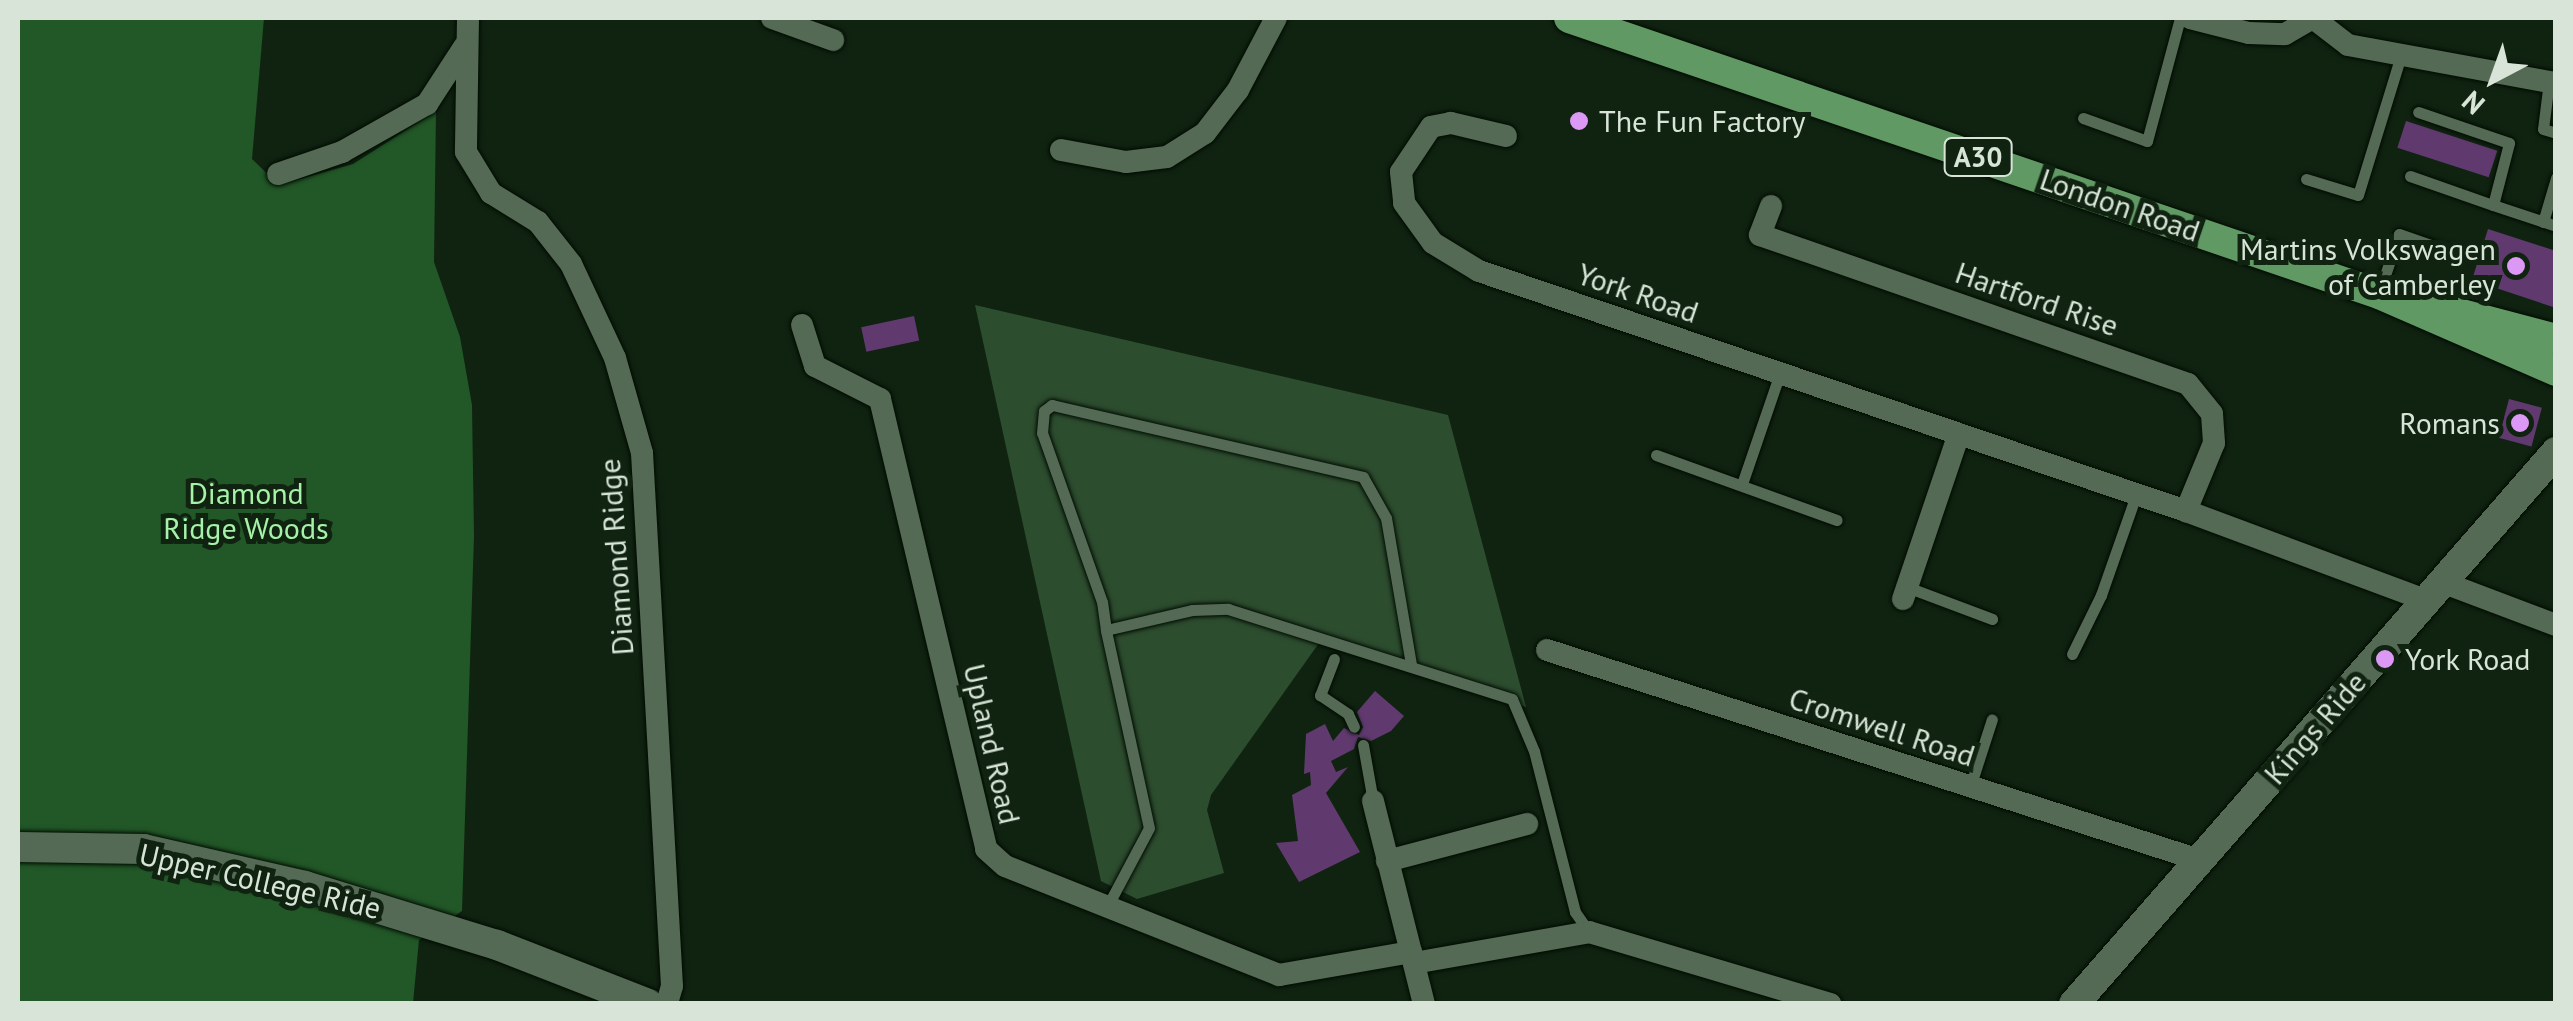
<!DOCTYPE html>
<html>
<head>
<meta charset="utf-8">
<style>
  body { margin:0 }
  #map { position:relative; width:2573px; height:1021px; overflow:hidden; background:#102311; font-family:"PT Sans",sans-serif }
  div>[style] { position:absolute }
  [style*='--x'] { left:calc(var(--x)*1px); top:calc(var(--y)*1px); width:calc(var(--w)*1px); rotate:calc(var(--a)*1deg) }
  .green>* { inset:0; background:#2d4d2f }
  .forest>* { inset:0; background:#225727 }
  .building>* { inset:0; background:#603a6f; transform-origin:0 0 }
  .roads { filter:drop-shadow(0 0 2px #000c01) drop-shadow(0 0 2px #000c01) }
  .lane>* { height:11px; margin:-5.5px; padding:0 5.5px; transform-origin:5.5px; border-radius:5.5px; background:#546a55 }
  .street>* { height:22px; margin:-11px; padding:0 11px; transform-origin:11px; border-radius:11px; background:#546a55 }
  .secondary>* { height:30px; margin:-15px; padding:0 15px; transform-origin:15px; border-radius:15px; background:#546a55 }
  .primary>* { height:30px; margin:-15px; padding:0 15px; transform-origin:15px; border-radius:15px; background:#619964 }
  .dots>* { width:28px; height:28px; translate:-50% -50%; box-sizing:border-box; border:5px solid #102311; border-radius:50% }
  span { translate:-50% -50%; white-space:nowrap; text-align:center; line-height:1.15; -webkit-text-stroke:10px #102311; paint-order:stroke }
  .shield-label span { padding:2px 8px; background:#102311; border:2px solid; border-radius:8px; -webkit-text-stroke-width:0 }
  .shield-label { font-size:28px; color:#d7e4d7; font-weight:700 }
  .poi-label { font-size:30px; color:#d7e4d7 }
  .left { translate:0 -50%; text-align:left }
  .right { translate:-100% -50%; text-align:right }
  .street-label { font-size:30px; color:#d7e4d7 }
  .park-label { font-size:30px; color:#a5f2a8 }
  .frame { position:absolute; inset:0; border:20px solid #d7e4d7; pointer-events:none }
  .north { position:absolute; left:2443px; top:30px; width:100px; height:100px; -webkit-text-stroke:8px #102311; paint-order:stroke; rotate:221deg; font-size:28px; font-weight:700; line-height:40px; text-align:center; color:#d7e4d7 }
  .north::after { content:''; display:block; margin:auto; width:35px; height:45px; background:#d7e4d7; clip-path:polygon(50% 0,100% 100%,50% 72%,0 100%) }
</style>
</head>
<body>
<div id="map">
  <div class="green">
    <div style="clip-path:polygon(975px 305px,1448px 415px,1526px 707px,1319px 643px,1211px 795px,1207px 810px,1224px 873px,1137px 899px,1101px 881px)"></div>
  </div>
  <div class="forest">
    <div style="clip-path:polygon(18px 18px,264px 18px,252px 159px,279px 185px,353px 164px,436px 111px,434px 262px,460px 337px,472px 405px,474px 536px,462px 911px,419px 940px,413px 1003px,18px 1003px)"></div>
  </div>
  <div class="building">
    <div style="left:2406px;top:121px;width:96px;height:28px;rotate:18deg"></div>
    <div style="clip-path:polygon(2488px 229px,2556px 251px,2556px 308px,2472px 280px)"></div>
    <div style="left:914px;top:316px;width:25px;height:54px;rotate:78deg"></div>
    <div style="left:2509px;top:399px;width:34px;height:40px;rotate:15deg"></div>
    <div style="clip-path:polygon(1375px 691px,1404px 716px,1391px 731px,1371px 741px,1358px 737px,1354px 749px,1331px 761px,1336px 772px,1348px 767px,1326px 793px,1360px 852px,1299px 882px,1276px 843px,1298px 841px,1292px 795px,1311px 785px,1310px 772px,1304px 774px,1306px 734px,1325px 724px,1333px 741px,1344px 728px,1359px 735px,1363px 727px,1357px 712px)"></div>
  </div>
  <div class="roads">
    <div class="lane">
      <div style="--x:2549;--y:81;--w:48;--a:97.1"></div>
      <div style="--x:2543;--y:129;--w:14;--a:17"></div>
      <div style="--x:2083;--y:118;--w:68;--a:19.8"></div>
      <div style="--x:2147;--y:141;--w:127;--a:-75"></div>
      <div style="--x:2410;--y:176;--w:88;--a:19.3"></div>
      <div style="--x:2493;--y:205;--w:64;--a:-75.5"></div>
      <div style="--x:2509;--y:143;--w:96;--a:-161.2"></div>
      <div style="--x:2306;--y:179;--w:54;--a:17.1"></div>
      <div style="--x:2358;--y:195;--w:150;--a:-72.9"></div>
      <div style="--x:2493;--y:205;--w:66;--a:18.4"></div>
      <div style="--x:2543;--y:222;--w:46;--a:-73.5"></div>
      <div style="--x:2380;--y:290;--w:59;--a:-71.3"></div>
      <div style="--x:2399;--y:234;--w:67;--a:19.2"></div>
      <div style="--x:1656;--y:455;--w:192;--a:19.8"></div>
      <div style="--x:1742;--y:484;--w:117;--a:-71.1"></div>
      <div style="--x:1907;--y:587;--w:91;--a:20.6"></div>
      <div style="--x:1106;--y:630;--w:28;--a:-98"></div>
      <div style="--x:1102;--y:602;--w:179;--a:-109.5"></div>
      <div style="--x:1042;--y:433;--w:22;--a:-85"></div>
      <div style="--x:1044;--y:411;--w:10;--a:-37"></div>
      <div style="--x:1052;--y:405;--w:319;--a:13"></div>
      <div style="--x:1363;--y:477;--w:47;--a:60.7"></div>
      <div style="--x:1386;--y:518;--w:149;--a:80.3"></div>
      <div style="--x:2072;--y:654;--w:66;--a:-63.8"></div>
      <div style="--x:2101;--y:595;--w:106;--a:-70.7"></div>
      <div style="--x:1334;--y:659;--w:39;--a:111"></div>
      <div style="--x:1320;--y:695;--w:34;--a:34"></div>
      <div style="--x:1348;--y:714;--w:14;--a:65"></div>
      <div style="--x:1363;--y:745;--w:57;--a:79.9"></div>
      <div style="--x:1970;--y:787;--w:71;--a:-72.1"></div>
      <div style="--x:1107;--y:907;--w:89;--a:-62"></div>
      <div style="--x:1149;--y:828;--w:203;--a:-102.3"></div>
      <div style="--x:1106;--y:630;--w:88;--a:-13.1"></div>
      <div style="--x:1192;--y:610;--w:36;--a:-2"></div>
      <div style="--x:1228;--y:609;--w:298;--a:17.6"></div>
      <div style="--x:1512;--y:699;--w:56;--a:67.1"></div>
      <div style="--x:1534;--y:751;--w:166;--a:75.7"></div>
      <div style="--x:1575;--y:912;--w:24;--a:55"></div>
    </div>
    <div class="street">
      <div style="--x:468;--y:18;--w:134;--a:90.9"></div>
      <div style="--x:466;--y:152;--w:48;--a:58.6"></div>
      <div style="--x:491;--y:193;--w:55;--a:31.7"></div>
      <div style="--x:538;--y:222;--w:53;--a:51.8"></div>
      <div style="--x:571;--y:264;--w:104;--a:64.9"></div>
      <div style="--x:615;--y:358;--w:99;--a:74.1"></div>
      <div style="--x:642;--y:453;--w:534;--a:86.78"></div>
      <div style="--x:672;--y:986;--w:19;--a:106"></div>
      <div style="--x:772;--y:18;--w:65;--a:19.8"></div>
      <div style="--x:2190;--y:18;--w:61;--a:14.3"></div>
      <div style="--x:2249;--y:33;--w:36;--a:2"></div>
      <div style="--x:2285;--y:34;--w:32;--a:-30"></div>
      <div style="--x:2313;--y:18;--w:44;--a:37.6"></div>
      <div style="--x:2348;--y:45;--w:211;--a:10.4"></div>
      <div style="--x:1506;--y:136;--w:57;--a:-166.7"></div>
      <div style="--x:1451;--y:123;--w:20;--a:169"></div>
      <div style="--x:1431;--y:127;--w:54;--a:123.7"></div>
      <div style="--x:1401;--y:172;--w:31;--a:84"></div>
      <div style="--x:1404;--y:203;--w:49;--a:54.1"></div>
      <div style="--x:1433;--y:243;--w:54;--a:31.3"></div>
      <div style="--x:1479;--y:271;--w:747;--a:18.75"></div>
      <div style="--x:2186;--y:511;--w:255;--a:20.4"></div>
      <div style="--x:1061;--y:150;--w:66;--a:10.5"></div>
      <div style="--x:1126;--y:162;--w:41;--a:-7"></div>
      <div style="--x:1167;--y:157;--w:45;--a:-32.3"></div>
      <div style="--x:1205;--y:133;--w:54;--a:-52.5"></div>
      <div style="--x:1238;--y:90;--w:81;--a:-62.2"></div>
      <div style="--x:278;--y:174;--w:68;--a:-19"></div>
      <div style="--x:342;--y:152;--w:98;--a:-29.5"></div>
      <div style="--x:427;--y:104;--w:68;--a:-57"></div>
      <div style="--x:1771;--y:206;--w:31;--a:111"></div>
      <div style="--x:1760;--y:235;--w:453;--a:19.2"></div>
      <div style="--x:2188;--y:384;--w:38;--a:51"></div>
      <div style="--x:2212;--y:414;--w:29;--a:86"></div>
      <div style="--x:2214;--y:443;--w:74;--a:112.4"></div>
      <div style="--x:802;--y:325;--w:43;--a:72.4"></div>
      <div style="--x:815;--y:366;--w:73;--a:26.9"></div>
      <div style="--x:880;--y:399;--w:462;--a:76.7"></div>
      <div style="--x:986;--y:849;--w:25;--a:42"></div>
      <div style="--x:1005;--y:866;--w:295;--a:21.7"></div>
      <div style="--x:1279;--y:975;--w:134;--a:-9.9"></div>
      <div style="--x:2442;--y:582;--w:122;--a:20.7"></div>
      <div style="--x:1903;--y:599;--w:174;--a:-71.3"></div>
      <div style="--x:1547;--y:650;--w:685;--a:17.85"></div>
      <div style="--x:1373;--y:801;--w:209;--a:75.9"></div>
      <div style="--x:1387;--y:861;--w:145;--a:-14.8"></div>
      <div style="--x:1414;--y:963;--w:178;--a:-10"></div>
      <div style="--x:1589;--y:932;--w:252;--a:16.6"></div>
    </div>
    <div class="secondary">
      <div style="--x:18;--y:847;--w:126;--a:0.9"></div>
      <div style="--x:144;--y:849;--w:165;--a:12.9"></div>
      <div style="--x:305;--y:886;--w:201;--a:17.1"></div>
      <div style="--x:497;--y:945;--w:162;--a:21.3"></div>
      <div style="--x:2074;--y:1004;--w:733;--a:-48.87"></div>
    </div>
    <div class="primary">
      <div style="--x:1569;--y:18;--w:856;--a:18.82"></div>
      <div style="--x:2379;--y:294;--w:193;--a:23.5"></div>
      <div style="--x:2420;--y:303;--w:141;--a:14.8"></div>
    </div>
  </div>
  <div class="dots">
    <div style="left:1579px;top:121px;background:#db99f5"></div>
    <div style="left:2516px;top:266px;background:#db99f5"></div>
    <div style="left:2520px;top:423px;background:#db99f5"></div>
    <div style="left:2385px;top:659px;background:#db99f5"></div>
  </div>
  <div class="shield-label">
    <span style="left:1978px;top:157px">A30</span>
  </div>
  <div class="poi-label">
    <span class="left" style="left:1599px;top:121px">The Fun Factory</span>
    <span class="right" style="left:2496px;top:266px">Martins Volkswagen<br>of Camberley</span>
    <span class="right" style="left:2500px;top:423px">Romans</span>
    <span class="left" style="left:2405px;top:659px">York Road</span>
  </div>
  <div class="street-label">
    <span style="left:2120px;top:205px;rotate:19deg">London Road</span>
    <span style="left:1638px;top:293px;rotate:19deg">York Road</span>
    <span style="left:2037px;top:299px;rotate:19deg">Hartford Rise</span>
    <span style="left:616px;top:557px;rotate:-94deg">Diamond Ridge</span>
    <span style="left:1882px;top:727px;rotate:18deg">Cromwell Road</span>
    <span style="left:2315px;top:728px;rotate:-49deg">Kings Ride</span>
    <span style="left:992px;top:744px;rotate:77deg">Upland Road</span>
    <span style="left:260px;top:881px;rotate:13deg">Upper College Ride</span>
  </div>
  <div class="park-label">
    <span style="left:246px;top:510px">Diamond<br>Ridge Woods</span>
  </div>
  <div class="frame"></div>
  <div class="north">N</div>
</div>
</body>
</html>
